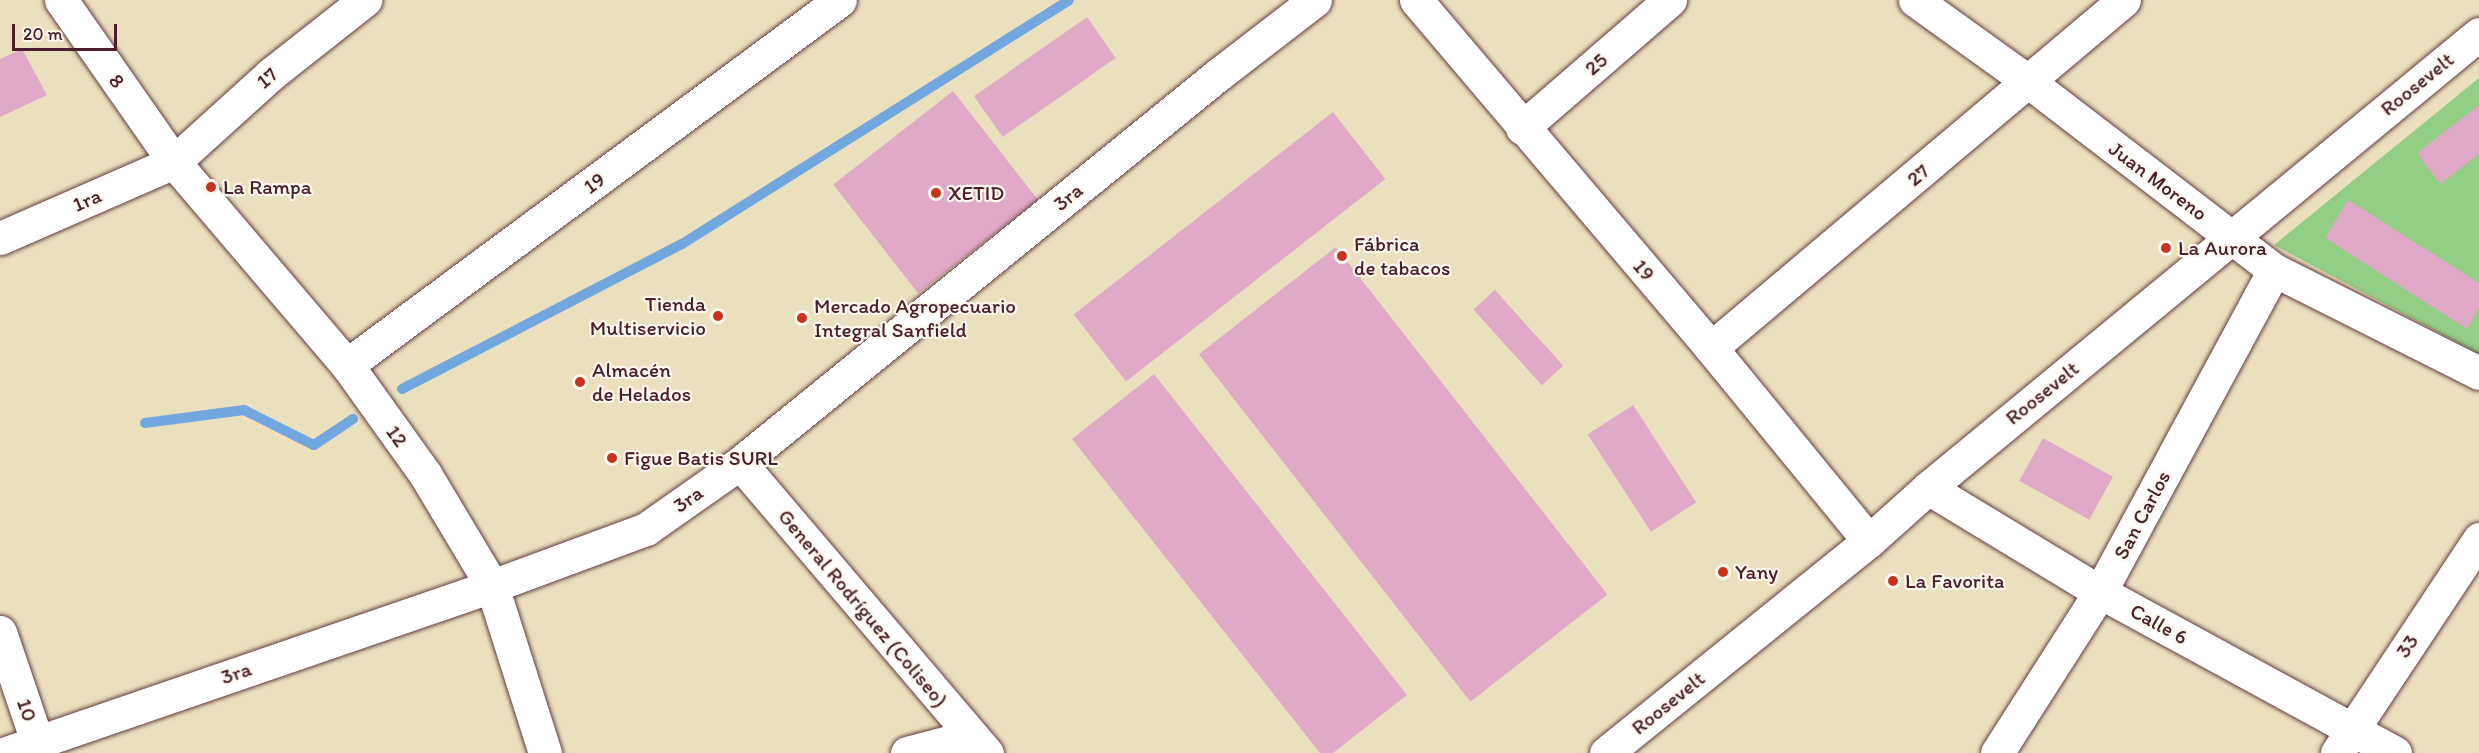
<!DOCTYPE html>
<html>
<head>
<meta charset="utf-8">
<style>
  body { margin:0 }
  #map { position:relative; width:2479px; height:753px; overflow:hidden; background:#ebe0bd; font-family:Itim,sans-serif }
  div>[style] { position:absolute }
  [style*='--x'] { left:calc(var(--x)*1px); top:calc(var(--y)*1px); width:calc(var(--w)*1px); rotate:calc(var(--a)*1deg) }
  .green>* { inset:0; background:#92ce83 }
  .stream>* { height:10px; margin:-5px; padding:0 5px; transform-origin:5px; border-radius:5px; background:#71a6df }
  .building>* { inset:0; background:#e0a9c7; transform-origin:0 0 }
  .roads { filter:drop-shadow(0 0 2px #623c41) drop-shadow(0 0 2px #623c41) }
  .minor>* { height:33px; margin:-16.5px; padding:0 16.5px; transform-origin:16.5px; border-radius:16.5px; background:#fff }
  .dots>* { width:16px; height:16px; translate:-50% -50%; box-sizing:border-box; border:3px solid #fbf7ec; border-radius:50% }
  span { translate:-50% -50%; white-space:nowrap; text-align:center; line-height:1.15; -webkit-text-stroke:4.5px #fbf7ec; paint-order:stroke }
  .street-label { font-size:21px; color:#4a1f2b }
  .poi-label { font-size:21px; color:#4a1f2b }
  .left { translate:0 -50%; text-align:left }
  .right { translate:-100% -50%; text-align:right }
  .scale { position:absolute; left:12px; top:24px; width:105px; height:27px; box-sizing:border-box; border:3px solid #4a1f2b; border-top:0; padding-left:8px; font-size:18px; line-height:21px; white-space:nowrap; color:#4a1f2b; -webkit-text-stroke:4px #fbf7ec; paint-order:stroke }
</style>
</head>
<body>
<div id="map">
  <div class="green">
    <div style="clip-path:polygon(2479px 78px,2479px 354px,2274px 245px)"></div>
  </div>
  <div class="stream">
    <div style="--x:402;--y:389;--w:315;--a:-27.4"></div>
    <div style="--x:682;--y:244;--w:457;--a:-32.2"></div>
    <div style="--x:145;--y:423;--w:100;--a:-7.5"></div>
    <div style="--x:244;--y:410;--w:78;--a:26.6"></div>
    <div style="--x:314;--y:445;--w:47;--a:-33.7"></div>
  </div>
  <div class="building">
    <div style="left:1087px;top:17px;width:50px;height:138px;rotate:55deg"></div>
    <div style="clip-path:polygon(22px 49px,47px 95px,0 117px,0 59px)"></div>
    <div style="left:953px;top:91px;width:138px;height:152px;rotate:52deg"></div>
    <div style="clip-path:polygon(2479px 105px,2479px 154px,2440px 184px,2417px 153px)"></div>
    <div style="left:1333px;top:112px;width:85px;height:329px;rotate:52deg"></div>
    <div style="clip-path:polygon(2348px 200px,2479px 283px,2479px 309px,2467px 329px,2325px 238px)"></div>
    <div style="left:1336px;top:247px;width:441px;height:174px;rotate:52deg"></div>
    <div style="left:1495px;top:290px;width:102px;height:29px;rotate:48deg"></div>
    <div style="clip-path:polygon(1154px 374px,1407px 695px,1333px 753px,1320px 753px,1072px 439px)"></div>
    <div style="left:1633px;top:405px;width:116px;height:54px;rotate:57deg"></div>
    <div style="left:2043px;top:438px;width:80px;height:49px;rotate:29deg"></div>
  </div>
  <div class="roads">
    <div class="minor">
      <div style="--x:61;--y:0;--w:198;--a:55.1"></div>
      <div style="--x:174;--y:162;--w:267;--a:49.6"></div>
      <div style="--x:347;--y:365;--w:134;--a:54.4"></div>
      <div style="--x:425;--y:474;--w:131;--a:59.1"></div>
      <div style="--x:492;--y:586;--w:175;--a:72.4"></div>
      <div style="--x:1416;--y:0;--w:456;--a:49.7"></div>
      <div style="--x:1711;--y:348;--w:249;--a:50.7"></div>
      <div style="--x:1915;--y:0;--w:140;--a:35.7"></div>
      <div style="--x:2029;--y:82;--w:309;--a:37.5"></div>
      <div style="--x:2274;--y:270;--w:229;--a:26.7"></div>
      <div style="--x:1522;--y:128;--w:196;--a:-40.9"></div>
      <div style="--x:0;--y:238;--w:190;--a:-23.6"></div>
      <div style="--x:174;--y:162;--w:131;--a:-42.2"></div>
      <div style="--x:271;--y:74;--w:120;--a:-38.2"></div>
      <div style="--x:1711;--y:348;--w:540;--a:-40.12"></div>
      <div style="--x:347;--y:365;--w:613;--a:-36.51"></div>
      <div style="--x:740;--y:463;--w:381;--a:49.6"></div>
      <div style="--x:1928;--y:488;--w:201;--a:31.2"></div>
      <div style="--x:2100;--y:592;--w:336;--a:28.6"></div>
      <div style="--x:0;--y:632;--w:128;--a:71.3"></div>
      <div style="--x:6;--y:753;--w:514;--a:-18.96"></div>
      <div style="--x:492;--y:586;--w:164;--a:-20.3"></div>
      <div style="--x:646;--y:529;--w:115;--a:-35.1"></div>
      <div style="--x:740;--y:463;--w:617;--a:-39.08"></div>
      <div style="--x:1219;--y:74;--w:121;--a:-37.6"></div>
      <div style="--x:907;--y:753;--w:67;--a:-14.7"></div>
      <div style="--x:1606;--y:753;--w:338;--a:-38.9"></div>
      <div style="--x:1869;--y:541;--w:79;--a:-41.9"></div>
      <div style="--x:1928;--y:488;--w:714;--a:-39.49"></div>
      <div style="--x:1997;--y:753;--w:191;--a:-57.4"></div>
      <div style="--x:2100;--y:592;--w:366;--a:-61.6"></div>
      <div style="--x:2337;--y:753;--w:257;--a:-56.4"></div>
    </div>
  </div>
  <div class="dots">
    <div style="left:211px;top:187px;background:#c8321e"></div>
    <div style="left:936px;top:193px;background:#c8321e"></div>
    <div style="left:2166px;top:248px;background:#c8321e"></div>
    <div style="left:1342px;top:256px;background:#c8321e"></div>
    <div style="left:718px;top:316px;background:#c8321e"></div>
    <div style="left:802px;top:318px;background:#c8321e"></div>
    <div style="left:580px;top:382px;background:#c8321e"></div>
    <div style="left:612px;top:458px;background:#c8321e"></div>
    <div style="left:1723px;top:572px;background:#c8321e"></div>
    <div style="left:1893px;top:581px;background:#c8321e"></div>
  </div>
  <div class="street-label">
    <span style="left:1596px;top:64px;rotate:-41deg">25</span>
    <span style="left:267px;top:78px;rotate:-41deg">17</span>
    <span style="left:117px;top:81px;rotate:55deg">8</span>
    <span style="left:2417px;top:84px;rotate:-39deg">Roosevelt</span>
    <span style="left:1918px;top:175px;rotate:-40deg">27</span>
    <span style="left:2158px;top:181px;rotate:37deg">Juan Moreno</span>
    <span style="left:594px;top:183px;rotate:-37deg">19</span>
    <span style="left:1068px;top:197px;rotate:-39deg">3ra</span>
    <span style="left:87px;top:200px;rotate:-24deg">1ra</span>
    <span style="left:1644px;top:270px;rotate:49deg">19</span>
    <span style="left:2042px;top:393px;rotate:-39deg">Roosevelt</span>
    <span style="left:397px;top:436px;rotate:54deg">12</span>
    <span style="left:688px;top:499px;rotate:-35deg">3ra</span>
    <span style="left:2142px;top:515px;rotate:-62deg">San Carlos</span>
    <span style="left:863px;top:608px;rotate:50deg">General Rodríguez (Coliseo)</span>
    <span style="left:2159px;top:624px;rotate:29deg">Calle 6</span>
    <span style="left:2407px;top:646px;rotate:-56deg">33</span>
    <span style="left:236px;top:673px;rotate:-19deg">3ra</span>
    <span style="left:1668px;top:703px;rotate:-39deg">Roosevelt</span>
    <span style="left:27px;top:710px;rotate:71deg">10</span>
  </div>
  <div class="poi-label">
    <span class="left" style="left:223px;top:187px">La Rampa</span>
    <span class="left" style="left:948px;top:193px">XETID</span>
    <span class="left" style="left:1354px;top:256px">Fábrica<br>de tabacos</span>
    <span class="left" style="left:2178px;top:248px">La Aurora</span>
    <span class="right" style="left:706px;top:316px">Tienda<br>Multiservicio</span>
    <span class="left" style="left:814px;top:318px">Mercado Agropecuario<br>Integral Sanfield</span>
    <span class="left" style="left:592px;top:382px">Almacén<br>de Helados</span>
    <span class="left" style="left:624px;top:458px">Figue Batis SURL</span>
    <span class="left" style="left:1735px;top:572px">Yany</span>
    <span class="left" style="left:1905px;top:581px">La Favorita</span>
  </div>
  <div class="scale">20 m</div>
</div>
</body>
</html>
